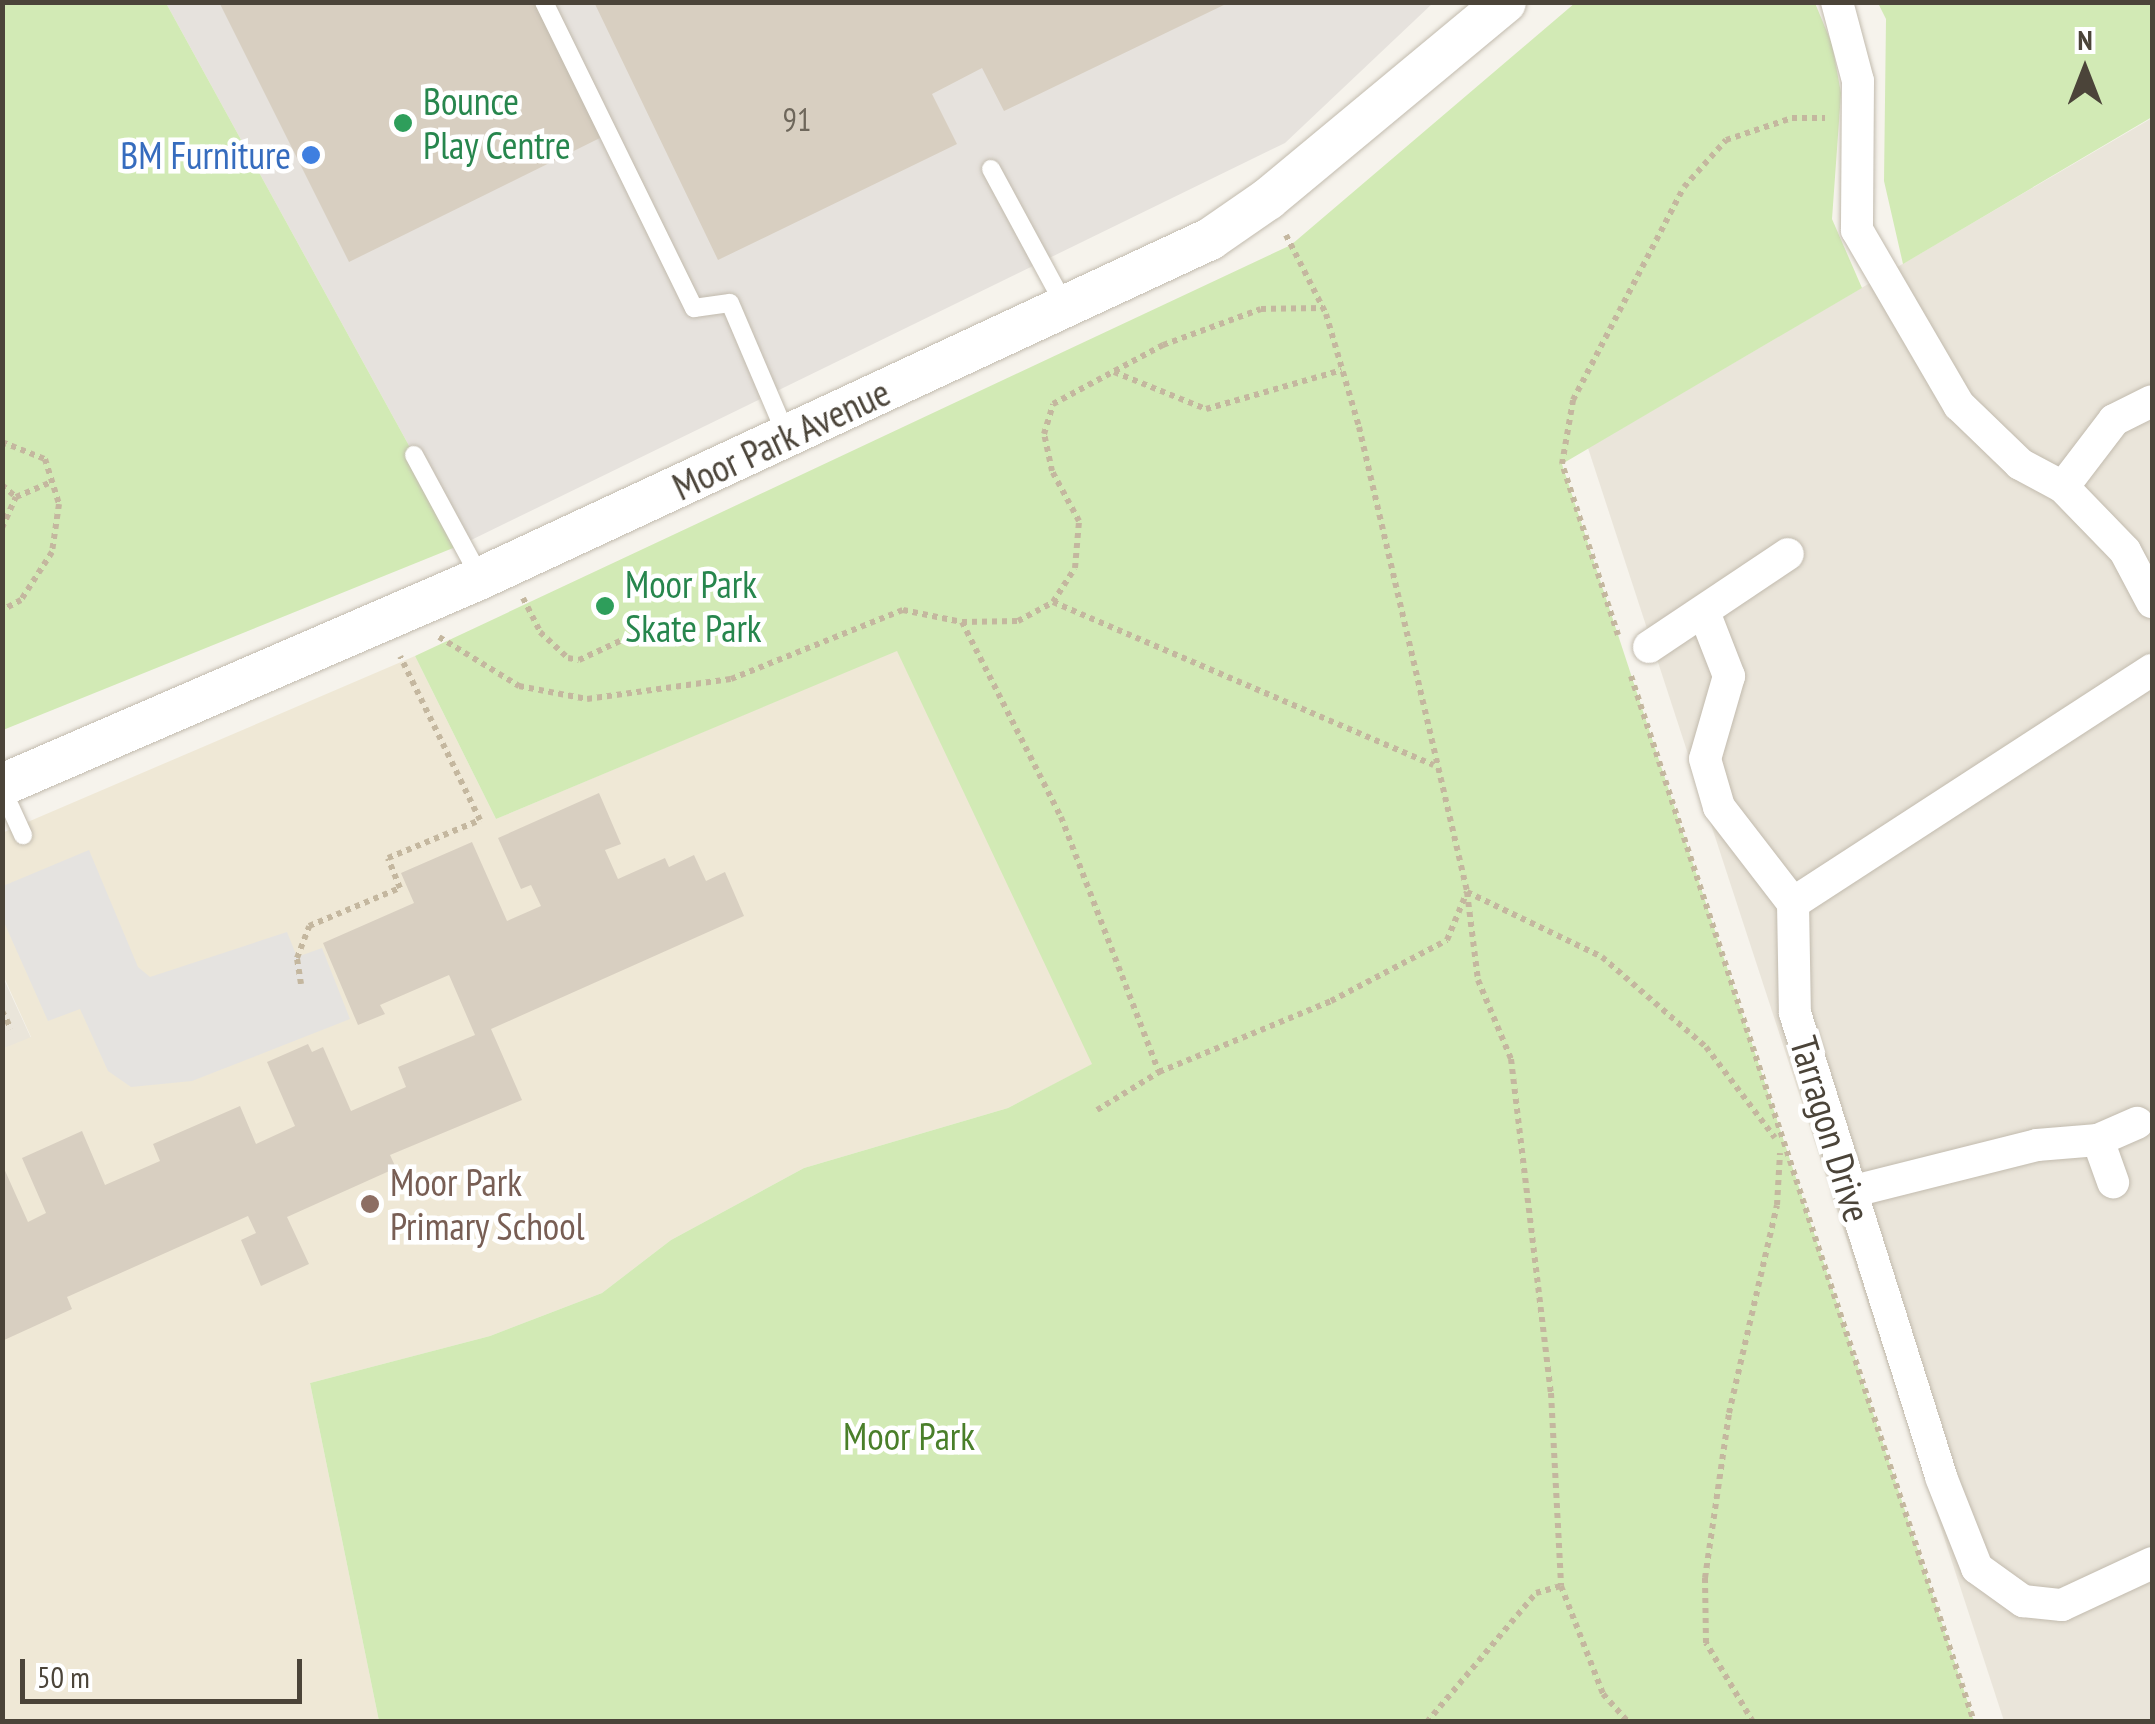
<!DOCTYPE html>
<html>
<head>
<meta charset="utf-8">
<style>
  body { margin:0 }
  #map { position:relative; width:2155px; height:1724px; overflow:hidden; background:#f6f3ec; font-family:"PT Sans Narrow",sans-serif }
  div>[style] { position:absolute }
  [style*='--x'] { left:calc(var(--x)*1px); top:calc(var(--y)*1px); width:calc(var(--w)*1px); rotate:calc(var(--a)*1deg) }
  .residential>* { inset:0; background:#eae5da }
  .industrial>* { inset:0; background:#e6e2dd }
  .education>* { inset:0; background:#efe8d6 }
  .green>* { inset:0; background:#d2eab5 }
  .parking>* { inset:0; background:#e5e3e0 }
  .building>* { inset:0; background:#d8cfc1 }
  .path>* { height:6px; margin-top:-3px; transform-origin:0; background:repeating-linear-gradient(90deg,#c4b79f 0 5px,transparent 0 10px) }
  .roads { filter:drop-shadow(0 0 2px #c2bbae) drop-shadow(0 0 2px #c2bbae) }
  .service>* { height:18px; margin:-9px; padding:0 9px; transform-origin:9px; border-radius:9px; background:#fff }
  .minor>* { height:32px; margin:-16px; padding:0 16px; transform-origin:16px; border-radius:16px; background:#fff }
  .tertiary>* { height:42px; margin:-21px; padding:0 21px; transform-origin:21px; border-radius:21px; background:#fff }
  .dots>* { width:28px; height:28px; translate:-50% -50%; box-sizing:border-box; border:5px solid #fff; border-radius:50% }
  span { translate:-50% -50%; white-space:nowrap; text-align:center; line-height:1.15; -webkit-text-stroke:9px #fff; paint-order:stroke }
  .number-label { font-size:32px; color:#6e675b }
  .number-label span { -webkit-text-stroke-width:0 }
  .leisure-label { font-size:38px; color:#27864d }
  .left { translate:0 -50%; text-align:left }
  .shop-label { font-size:38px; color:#366cbe }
  .right { translate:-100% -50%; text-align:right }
  .street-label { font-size:38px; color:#4b4439 }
  .education-label { font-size:38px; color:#785e54 }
  .park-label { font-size:38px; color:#4a7f2a }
  .frame { position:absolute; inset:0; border:5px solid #4b4439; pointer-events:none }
  .north { position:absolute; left:2035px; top:20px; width:100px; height:100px; -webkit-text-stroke:8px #fff; paint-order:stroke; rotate:0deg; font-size:28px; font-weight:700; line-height:40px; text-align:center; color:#4b4439 }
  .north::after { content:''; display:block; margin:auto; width:35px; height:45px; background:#4b4439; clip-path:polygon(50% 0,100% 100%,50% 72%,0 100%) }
  .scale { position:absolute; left:20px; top:1659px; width:282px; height:45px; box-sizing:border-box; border:5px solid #4b4439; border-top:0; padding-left:12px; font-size:30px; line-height:35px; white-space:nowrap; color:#4b4439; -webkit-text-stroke:8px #fff; paint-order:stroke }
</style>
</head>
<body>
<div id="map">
  <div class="residential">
    <div style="clip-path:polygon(2152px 118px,2152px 1721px,2004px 1721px,1588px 448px)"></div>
    <div style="clip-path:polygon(2px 975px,31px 1038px,3px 1049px,2px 1049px)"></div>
  </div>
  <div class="industrial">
    <div style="clip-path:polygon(166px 3px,1433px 3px,1285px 143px,463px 544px)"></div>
  </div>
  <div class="education">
    <div style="clip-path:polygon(897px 650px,1093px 1064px,1008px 1108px,804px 1168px,671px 1240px,602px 1293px,490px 1336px,310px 1383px,379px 1721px,3px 1721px,2px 1049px,31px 1037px,3px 975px,2px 833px,415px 656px,496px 819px)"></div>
  </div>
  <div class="green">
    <div style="clip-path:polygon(3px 3px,166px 3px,463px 544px,3px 730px)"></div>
    <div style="clip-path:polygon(1575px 3px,1815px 3px,1832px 44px,1841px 93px,1832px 219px,1862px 288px,1562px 464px,1974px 1721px,379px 1721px,310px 1383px,490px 1336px,602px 1293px,671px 1240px,804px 1168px,1008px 1108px,1092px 1064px,897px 651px,496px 819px,415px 656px,1291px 245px)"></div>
    <div style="clip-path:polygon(1878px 3px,2152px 3px,2152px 117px,1903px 264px,1884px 181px,1886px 19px)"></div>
  </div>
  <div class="parking">
    <div style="clip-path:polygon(89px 850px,138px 967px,150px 977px,287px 932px,297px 957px,322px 948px,350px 1019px,192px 1081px,131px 1087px,108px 1071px,80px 1009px,48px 1021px,3px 920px,3px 886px)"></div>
  </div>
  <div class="building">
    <div style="clip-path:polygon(219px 2px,538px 2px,604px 136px,349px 262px)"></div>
    <div style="clip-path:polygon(594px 2px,1230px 2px,1004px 111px,982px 68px,932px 94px,957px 144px,718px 260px)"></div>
    <div style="clip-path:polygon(599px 793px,621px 844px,605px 850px,618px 879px,665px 858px,669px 867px,694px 855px,706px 881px,725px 872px,744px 916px,491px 1029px,522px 1100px,390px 1155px,396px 1168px,287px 1217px,309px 1264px,261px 1286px,241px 1240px,256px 1233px,248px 1216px,67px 1297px,72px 1309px,2px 1341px,2px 1164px,28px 1222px,46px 1213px,22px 1158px,82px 1131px,105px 1185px,160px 1161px,153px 1144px,240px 1106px,256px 1144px,295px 1126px,267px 1062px,308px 1044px,312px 1052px,323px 1047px,351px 1111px,406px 1087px,398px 1067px,475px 1035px,449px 975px,380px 1005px,385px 1014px,358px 1025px,323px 943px,414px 903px,401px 873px,472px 842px,507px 921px,541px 906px,531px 885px,521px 889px,498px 838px)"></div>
  </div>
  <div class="path">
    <div style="--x:1286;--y:235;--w:89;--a:63.1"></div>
    <div style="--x:1326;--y:314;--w:118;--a:73.7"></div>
    <div style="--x:1359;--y:427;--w:477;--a:76.9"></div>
    <div style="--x:1467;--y:892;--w:89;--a:82.9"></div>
    <div style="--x:1478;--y:980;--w:86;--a:67.3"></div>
    <div style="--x:1511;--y:1059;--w:336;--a:83.2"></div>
    <div style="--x:1551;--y:1393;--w:193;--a:87"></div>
    <div style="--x:1114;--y:372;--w:99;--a:21.9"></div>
    <div style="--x:1206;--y:409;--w:141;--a:-16"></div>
    <div style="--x:2;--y:442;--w:46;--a:21.6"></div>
    <div style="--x:45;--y:459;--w:47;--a:72.7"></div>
    <div style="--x:59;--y:504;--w:49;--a:98.3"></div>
    <div style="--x:52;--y:552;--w:57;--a:122.9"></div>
    <div style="--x:21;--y:600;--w:21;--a:152"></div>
    <div style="--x:2;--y:485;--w:18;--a:41"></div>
    <div style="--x:16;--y:497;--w:39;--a:-23"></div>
    <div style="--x:2;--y:528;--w:34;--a:-66"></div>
    <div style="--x:523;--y:598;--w:38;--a:63"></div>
    <div style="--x:540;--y:632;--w:38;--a:43"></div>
    <div style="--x:568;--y:658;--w:11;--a:10"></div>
    <div style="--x:579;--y:660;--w:76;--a:-24.9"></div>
    <div style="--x:1053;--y:602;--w:414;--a:23.2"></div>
    <div style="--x:962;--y:622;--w:219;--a:63.1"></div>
    <div style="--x:1061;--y:817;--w:273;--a:69"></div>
    <div style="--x:1618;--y:635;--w:180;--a:-108.1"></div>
    <div style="--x:1562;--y:464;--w:65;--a:-80.2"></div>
    <div style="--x:1573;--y:400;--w:240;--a:-62.5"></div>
    <div style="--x:1684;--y:187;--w:63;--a:-48.2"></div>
    <div style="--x:1726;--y:140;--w:70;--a:-18.4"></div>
    <div style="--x:1792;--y:118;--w:33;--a:0"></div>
    <div style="--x:439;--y:637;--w:94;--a:31.5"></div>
    <div style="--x:519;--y:686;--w:69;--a:10.8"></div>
    <div style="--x:587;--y:699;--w:145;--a:-7.9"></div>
    <div style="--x:731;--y:679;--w:185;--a:-21.9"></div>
    <div style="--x:903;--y:610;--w:60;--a:11.5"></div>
    <div style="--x:962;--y:622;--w:56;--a:-1"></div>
    <div style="--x:1018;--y:621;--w:40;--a:-28"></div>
    <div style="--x:1053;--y:602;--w:40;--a:-57.1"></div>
    <div style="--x:1075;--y:568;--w:47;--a:-85.1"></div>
    <div style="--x:1079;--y:521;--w:57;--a:-118.4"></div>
    <div style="--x:1052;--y:471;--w:38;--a:-102"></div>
    <div style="--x:1044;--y:434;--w:31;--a:-73"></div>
    <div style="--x:1053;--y:404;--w:125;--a:-28.2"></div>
    <div style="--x:1163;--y:345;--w:104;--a:-20.2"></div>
    <div style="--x:1261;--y:309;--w:62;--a:-0.9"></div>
    <div style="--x:1631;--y:676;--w:1101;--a:71.84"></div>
    <div style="--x:301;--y:984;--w:26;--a:-99"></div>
    <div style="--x:297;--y:958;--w:34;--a:-69"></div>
    <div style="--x:309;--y:926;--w:99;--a:-22.7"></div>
    <div style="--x:400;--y:888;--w:32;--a:-112"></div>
    <div style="--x:388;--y:858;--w:100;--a:-22.4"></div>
    <div style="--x:480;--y:820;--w:182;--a:-116"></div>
    <div style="--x:2;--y:1011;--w:20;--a:63"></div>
    <div style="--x:1097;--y:1110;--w:73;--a:-31.5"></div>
    <div style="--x:1159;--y:1072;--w:186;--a:-22.4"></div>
    <div style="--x:1331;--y:1001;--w:131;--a:-27.7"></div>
    <div style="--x:1447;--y:940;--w:52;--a:-67.4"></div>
    <div style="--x:1467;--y:892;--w:150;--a:25.7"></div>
    <div style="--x:1602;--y:957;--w:138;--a:40.9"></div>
    <div style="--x:1706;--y:1047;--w:114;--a:52.8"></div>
    <div style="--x:1427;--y:1722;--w:169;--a:-49.8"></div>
    <div style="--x:1536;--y:1593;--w:26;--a:-16"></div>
    <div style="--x:1561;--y:1586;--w:116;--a:68.7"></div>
    <div style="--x:1603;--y:1694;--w:38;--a:48"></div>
    <div style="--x:1753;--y:1722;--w:92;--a:-120.7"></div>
    <div style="--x:1706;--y:1643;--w:65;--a:-90.9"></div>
    <div style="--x:1705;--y:1578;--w:167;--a:-81.7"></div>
    <div style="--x:1729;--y:1413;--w:213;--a:-77"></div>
    <div style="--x:1777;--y:1205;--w:52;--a:-86.7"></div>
  </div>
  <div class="roads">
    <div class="service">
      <div style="--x:544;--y:2;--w:341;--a:63.9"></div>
      <div style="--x:694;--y:308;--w:36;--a:-8"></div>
      <div style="--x:730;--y:303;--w:142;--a:66.9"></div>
      <div style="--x:991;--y:169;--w:156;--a:61.6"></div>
      <div style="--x:414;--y:455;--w:139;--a:61.6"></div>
      <div style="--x:2;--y:789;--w:51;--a:65.5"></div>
    </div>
    <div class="minor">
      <div style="--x:1837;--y:2;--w:82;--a:75.1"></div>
      <div style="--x:1858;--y:81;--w:149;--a:90.4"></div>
      <div style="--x:1857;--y:230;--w:203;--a:59.8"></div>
      <div style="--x:1959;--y:405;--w:85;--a:44"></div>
      <div style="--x:2020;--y:464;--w:49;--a:28.1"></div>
      <div style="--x:2063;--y:487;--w:89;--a:45.9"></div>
      <div style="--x:2125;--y:551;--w:58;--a:62.1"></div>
      <div style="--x:2063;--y:487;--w:84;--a:-52.7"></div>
      <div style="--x:2114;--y:420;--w:42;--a:-26.6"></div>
      <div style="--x:1704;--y:612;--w:69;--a:68.7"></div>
      <div style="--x:1729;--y:676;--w:86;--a:106.1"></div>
      <div style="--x:1705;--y:759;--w:50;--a:73.7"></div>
      <div style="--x:1719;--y:807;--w:121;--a:52.4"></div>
      <div style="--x:1649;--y:647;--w:167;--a:-33.8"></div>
      <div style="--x:1793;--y:903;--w:110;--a:89"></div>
      <div style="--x:1795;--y:1013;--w:486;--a:72.5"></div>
      <div style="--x:1941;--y:1477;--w:98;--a:68.4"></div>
      <div style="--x:1977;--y:1568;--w:57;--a:35.7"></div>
      <div style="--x:2023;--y:1601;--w:39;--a:6"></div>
      <div style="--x:2062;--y:1605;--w:99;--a:-25"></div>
      <div style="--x:1793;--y:903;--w:428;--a:-33"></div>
      <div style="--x:2098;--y:1140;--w:45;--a:70.3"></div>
      <div style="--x:1850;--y:1192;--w:193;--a:-14.1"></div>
      <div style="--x:2037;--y:1145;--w:61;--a:-4.7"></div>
      <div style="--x:2098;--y:1140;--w:43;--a:-23.6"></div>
    </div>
    <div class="tertiary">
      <div style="--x:2;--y:785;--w:522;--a:-23.37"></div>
      <div style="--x:481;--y:578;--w:804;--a:-24.94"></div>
      <div style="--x:1210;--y:239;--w:70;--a:-34.6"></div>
      <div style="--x:1268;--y:199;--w:308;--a:-39.7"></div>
    </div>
  </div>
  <div class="dots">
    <div style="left:403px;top:123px;background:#2e9e5b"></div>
    <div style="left:311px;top:155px;background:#3f7fe0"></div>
    <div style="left:605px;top:606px;background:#2e9e5b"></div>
    <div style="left:370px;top:1204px;background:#8d6e63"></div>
  </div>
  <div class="number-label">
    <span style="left:797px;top:119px">91</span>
  </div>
  <div class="leisure-label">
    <span class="left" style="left:423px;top:123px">Bounce<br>Play Centre</span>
    <span class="left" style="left:625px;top:606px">Moor Park<br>Skate Park</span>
  </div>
  <div class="shop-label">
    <span class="right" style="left:291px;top:155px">BM Furniture</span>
  </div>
  <div class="street-label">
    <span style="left:781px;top:439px;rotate:-25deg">Moor Park Avenue</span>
    <span style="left:1831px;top:1129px;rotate:73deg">Tarragon Drive</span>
  </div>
  <div class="education-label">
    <span class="left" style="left:390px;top:1204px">Moor Park<br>Primary School</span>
  </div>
  <div class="park-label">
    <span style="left:909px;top:1436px">Moor Park</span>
  </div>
  <div class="frame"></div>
  <div class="north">N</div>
  <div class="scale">50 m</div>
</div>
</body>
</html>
